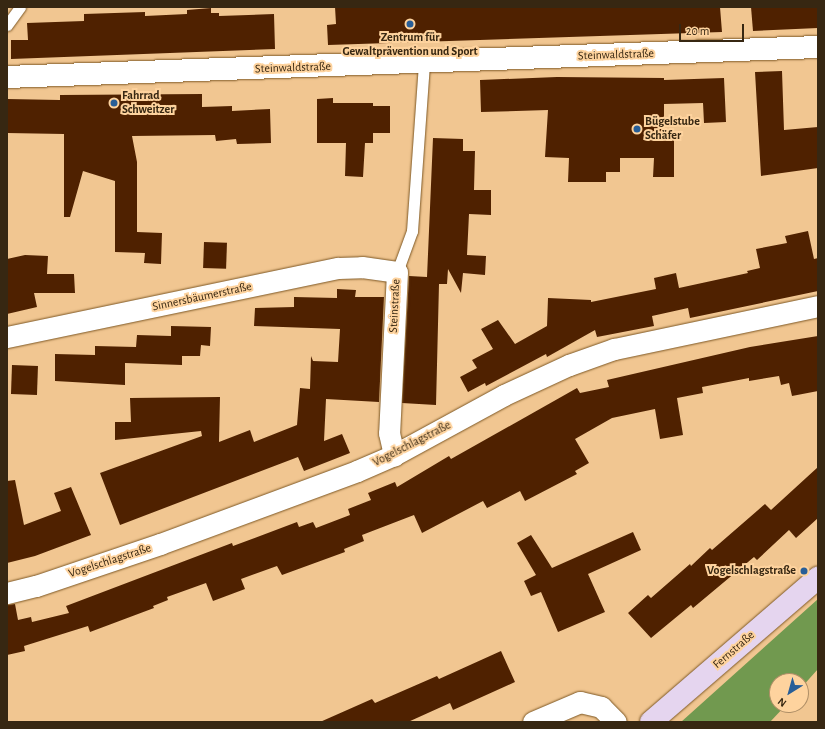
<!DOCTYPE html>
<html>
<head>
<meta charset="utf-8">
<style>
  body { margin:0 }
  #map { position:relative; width:825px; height:729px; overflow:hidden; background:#f1c691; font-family:"Alegreya Sans",sans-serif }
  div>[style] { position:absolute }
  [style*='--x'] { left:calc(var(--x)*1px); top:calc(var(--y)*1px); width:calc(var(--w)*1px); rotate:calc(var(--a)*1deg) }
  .forest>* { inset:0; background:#71994f }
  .building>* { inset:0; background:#4f2100; transform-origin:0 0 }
  .roads { filter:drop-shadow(0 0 1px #7d5825) drop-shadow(0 0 1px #7d5825) }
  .service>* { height:11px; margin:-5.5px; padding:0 5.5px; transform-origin:5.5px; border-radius:5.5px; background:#fff }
  .minor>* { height:21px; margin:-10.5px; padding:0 10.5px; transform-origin:10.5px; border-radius:10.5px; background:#fff }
  .tertiary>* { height:22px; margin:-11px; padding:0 11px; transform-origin:11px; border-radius:11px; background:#fff }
  .secondary>* { height:22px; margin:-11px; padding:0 11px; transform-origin:11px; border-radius:11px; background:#e5d5ef }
  .dots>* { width:11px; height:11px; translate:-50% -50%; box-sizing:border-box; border:2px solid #fed39e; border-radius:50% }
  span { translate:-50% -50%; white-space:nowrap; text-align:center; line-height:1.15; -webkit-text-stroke:4px #fed39e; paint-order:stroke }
  .poi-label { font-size:12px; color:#372712; font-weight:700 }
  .left { translate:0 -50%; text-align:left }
  .right { translate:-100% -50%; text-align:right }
  .street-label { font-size:12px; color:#372712 }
  .frame { position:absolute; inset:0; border:8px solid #372712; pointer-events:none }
  .north { position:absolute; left:769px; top:673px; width:40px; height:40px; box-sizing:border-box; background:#fed39e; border:1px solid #ae8e66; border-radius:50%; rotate:217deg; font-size:11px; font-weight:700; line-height:16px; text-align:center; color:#372712 }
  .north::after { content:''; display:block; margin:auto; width:14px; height:18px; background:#285e97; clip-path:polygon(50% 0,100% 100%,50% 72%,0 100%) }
  .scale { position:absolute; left:679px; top:24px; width:65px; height:18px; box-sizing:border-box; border:2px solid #372712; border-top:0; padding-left:5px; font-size:12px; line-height:14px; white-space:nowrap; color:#372712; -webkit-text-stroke:3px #fed39e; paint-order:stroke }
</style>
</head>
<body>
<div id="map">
  <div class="forest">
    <div style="clip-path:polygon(818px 599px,818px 669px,801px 688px,801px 681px,777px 681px,777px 705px,786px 705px,770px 722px,681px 722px)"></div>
  </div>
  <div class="building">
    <div style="clip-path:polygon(335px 7px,720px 7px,722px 32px,328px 45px,327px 25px,336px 24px)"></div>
    <div style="clip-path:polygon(751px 7px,818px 7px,818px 28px,753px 31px)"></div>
    <div style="clip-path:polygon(211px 8px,211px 13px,219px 13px,219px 16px,274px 14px,275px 49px,11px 59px,11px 40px,28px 40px,27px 23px,84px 21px,84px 14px,145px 12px,145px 16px,187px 14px,187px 10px)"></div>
    <div style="clip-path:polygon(782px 71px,784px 130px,818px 127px,818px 168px,761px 176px,755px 72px)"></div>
    <div style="clip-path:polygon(557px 77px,664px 78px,664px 80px,724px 78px,726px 122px,704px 123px,703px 103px,664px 104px,664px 139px,674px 139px,674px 177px,653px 177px,654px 158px,620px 158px,620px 172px,606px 172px,606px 182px,568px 182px,569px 158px,545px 157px,548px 110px,481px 112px,480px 80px)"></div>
    <div style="clip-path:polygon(202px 94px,202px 107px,232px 106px,232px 111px,270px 109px,271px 143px,237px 144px,236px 139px,216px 141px,215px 135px,132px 136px,137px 162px,137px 232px,162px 233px,161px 264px,144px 263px,145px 253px,115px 252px,115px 181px,83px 171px,70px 217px,64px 217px,64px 134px,7px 133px,7px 99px,60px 100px,60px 95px)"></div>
    <div style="clip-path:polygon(333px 98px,333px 103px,373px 103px,373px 106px,390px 106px,390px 133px,373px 133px,373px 143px,365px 143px,363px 177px,345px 176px,346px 143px,317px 143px,317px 99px)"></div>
    <div style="clip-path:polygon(433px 138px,463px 139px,463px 151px,475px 151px,474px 190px,491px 190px,491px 215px,469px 214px,467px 255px,486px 256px,485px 275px,463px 273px,461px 293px,448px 269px,447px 284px,439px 284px,436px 405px,402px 403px,409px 276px,427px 277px)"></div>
    <div style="clip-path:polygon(808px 231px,814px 259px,818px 258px,818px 291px,690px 318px,688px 308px,652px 316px,654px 326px,597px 337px,595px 330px,547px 357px,546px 354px,486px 386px,485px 383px,468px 392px,460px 377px,477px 368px,472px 360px,493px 349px,481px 329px,498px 320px,515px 344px,547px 326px,548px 298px,591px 300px,591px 302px,656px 289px,654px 278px,676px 273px,679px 288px,748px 273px,747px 271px,760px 268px,756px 249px,787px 243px,785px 236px)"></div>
    <div style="left:204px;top:242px;width:23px;height:26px;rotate:2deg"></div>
    <div style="clip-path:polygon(25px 255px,48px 256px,47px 274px,74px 274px,75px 293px,34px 293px,37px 307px,7px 314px,7px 259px)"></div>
    <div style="clip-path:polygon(337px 289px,356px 290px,355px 297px,384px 297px,379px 402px,326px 399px,324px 441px,342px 434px,350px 453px,304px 471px,298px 457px,120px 525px,100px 473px,202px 436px,201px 431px,115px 440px,115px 422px,131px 422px,130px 398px,220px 397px,219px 442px,250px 430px,254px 442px,297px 425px,300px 388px,310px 389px,311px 356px,313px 361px,338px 362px,340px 329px,254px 326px,255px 308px,294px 307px,294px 297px,337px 298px)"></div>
    <div style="clip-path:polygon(171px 326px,211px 327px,210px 346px,201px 345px,200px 356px,182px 356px,182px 365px,125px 363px,125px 385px,55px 381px,55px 354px,95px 355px,95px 346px,136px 347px,137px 335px,171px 336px)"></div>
    <div style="clip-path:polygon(818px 336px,818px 391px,792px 396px,789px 383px,781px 385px,779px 376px,749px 381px,749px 378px,702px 387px,703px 393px,677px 398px,683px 435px,660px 439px,655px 409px,612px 418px,575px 439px,589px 463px,575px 471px,577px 474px,525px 501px,520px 491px,487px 508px,483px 501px,422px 533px,414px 515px,362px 535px,364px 541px,344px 549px,345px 552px,282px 575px,277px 566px,241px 579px,245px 589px,213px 601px,206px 583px,167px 597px,168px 600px,153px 606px,154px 608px,90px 632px,88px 626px,24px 646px,25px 651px,7px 655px,7px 605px,15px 604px,18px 620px,31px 617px,32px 622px,69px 613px,66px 606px,232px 543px,233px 546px,297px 522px,299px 527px,313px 522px,316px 528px,350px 515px,348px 509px,371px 500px,368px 493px,395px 482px,397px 487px,449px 456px,451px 459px,577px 388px,580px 393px,609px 387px,607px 380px,750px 347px)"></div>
    <div style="left:12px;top:365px;width:26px;height:29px;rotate:2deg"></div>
    <div style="clip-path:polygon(818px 467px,818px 518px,796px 538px,789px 530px,757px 560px,754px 557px,693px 608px,691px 605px,651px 638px,628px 613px,648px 595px,651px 598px,690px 564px,691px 566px,710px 548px,712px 550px,765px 504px,771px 510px)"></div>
    <div style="clip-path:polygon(15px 480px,24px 525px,61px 511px,54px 493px,71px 487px,91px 535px,35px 556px,7px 563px,7px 481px)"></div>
    <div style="clip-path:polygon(633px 532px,641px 550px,588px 574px,605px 612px,558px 632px,541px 592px,531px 596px,524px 581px,536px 575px,517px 543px,531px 535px,552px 568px)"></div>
    <div style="clip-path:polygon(501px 651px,515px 682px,453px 710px,450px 703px,408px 722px,320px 722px,372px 699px,375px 703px,437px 676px,439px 679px)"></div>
  </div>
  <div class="roads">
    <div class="service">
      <div style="--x:7;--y:25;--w:22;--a:-54"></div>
      <div style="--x:397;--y:272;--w:44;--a:-69.9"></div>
      <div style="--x:412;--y:231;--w:168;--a:-85.9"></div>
    </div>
    <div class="minor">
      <div style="--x:7;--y:337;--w:338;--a:-11.8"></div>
      <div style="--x:338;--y:268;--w:24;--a:-2"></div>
      <div style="--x:362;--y:267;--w:35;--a:8"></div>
      <div style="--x:397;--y:272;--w:161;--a:92.8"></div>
      <div style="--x:389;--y:433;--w:23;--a:77"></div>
      <div style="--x:7;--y:593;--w:30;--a:-14"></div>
      <div style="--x:36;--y:586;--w:131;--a:-18.7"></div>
      <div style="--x:160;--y:544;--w:210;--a:-20.3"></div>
      <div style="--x:357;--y:471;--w:40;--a:-23.4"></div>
      <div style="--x:394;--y:455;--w:125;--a:-28.6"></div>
      <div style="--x:504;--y:395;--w:72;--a:-24.8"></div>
      <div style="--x:569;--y:365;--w:48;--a:-19.6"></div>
      <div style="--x:614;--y:349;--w:208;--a:-11.9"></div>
      <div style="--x:533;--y:722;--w:51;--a:-23.1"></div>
      <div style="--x:580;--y:702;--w:22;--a:13"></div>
      <div style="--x:601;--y:707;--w:21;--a:45"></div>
    </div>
    <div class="tertiary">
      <div style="--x:7;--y:77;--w:812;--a:-2.12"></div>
    </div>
    <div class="secondary">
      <div style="--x:651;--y:722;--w:221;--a:-40.8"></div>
    </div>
  </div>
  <div class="dots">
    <div style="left:410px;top:24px;background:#285e97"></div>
    <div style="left:114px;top:103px;background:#285e97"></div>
    <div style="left:637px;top:129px;background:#285e97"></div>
    <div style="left:804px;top:571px;background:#285e97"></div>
  </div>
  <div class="poi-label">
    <span style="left:410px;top:45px">Zentrum für<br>Gewaltprävention und Sport</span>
    <span class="left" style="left:122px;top:103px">Fahrrad<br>Schweitzer</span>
    <span class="left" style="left:645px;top:129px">Bügelstube<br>Schäfer</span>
    <span class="right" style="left:796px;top:571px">Vogelschlagstraße</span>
  </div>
  <div class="street-label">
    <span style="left:616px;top:55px;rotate:-2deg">Steinwaldstraße</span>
    <span style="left:293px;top:68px;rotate:-2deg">Steinwaldstraße</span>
    <span style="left:202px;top:297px;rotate:-12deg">Sinnersbäumerstraße</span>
    <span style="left:395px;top:306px;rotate:-87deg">Steinstraße</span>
    <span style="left:412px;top:444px;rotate:-27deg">Vogelschlagstraße</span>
    <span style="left:110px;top:561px;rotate:-18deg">Vogelschlagstraße</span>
    <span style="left:734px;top:650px;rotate:-41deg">Fernstraße</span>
  </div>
  <div class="frame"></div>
  <div class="north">N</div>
  <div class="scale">20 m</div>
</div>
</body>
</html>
